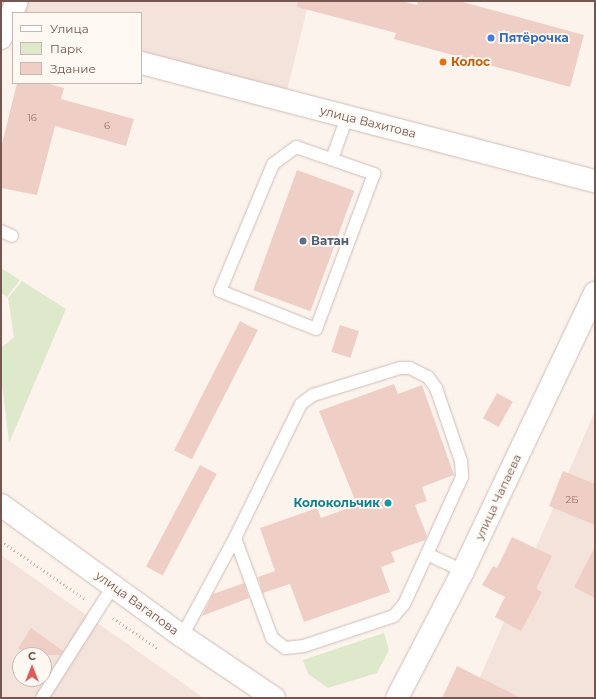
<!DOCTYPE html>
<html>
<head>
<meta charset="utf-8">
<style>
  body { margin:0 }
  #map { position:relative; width:596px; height:699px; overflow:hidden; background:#fcf3ed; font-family:Montserrat,sans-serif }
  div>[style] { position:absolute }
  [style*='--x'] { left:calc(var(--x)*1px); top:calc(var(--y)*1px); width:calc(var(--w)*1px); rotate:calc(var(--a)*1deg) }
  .residential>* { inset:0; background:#f3e3db }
  .green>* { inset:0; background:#dee9cb }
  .building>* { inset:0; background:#efcec6; transform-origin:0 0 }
  .path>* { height:2.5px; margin-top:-1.25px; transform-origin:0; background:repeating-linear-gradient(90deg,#d5b0a8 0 1px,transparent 0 4px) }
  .roads { filter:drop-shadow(0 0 1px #d0bbb5) drop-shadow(0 0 1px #d0bbb5) }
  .lane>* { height:12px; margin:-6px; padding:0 6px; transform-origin:6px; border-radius:6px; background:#fff }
  .street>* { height:22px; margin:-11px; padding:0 11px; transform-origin:11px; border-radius:11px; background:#fff }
  .secondary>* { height:22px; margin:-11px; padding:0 11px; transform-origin:11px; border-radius:11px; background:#fff }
  .dots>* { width:11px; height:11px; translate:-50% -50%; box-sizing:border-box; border:2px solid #fef8f3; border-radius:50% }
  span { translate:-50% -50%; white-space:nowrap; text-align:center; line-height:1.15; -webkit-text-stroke:3.5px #fef8f3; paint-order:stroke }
  .number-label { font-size:10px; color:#94746e }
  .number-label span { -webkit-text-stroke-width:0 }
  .shop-label { font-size:12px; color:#366cbe; font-weight:700 }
  .left { translate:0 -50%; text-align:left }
  .food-label { font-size:12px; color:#c56008; font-weight:700 }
  .street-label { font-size:12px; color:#765650 }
  .service-label { font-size:12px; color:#4e5e75; font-weight:700 }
  .culture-label { font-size:12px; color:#0d838f; font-weight:700 }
  .right { translate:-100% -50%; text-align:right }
  .frame { position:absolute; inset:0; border:2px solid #765650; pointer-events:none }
  .legend { position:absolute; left:12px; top:12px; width:130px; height:72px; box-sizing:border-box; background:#fef8f3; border:1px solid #c8b7b2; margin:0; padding:5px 7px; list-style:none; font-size:12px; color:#765650 }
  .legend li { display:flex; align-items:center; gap:8px; height:20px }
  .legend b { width:20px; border:1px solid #c8b7b2 }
  .north { position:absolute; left:12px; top:647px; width:40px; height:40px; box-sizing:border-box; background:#fef8f3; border:1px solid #c8b7b2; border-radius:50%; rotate:0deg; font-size:11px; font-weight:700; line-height:16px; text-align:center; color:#765650 }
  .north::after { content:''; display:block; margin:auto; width:14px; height:18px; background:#dc5d5c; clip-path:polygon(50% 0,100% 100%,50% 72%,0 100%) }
</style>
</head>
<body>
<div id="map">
  <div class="residential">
    <div style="clip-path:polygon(1px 1px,309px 1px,287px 91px,141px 51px,141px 13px,13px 13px,1px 27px)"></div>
    <div style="clip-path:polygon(595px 411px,595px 698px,471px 698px)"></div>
    <div style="clip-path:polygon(evenodd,1px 555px,204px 698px,1px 698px,1px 555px,20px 655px,44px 655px,44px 679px,20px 679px,20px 655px)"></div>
  </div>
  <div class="green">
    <div style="clip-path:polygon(1px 268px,20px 280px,7px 297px,1px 293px)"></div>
    <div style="clip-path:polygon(22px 281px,66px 309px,9px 443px,1px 376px,1px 348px,14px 337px,8px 298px)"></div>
    <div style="clip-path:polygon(384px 633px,389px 650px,377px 673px,328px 688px,308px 674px,303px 660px)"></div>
  </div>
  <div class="building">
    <div style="clip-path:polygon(298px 1px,402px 1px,417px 5px,418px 1px,459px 1px,584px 35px,570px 87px,394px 39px,396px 33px,297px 7px)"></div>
    <div style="clip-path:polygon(17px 83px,46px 83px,64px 88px,61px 99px,134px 119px,126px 146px,55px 126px,37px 195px,1px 188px,1px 148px)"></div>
    <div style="left:297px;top:170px;width:61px;height:128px;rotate:20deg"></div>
    <div style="left:240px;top:321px;width:20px;height:145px;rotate:27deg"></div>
    <div style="left:340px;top:325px;width:20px;height:28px;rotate:18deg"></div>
    <div style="clip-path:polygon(394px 384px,398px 394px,422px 385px,454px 475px,422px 487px,427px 501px,415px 505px,427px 536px,425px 540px,391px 552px,395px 562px,381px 567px,390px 592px,304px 622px,290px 584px,263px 593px,258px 577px,275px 571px,260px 528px,317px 508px,321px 518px,357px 505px,319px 411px)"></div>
    <div style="left:497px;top:393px;width:18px;height:29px;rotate:29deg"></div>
    <div style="left:200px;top:465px;width:19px;height:115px;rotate:28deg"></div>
    <div style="clip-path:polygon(563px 471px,595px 484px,595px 525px,549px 506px)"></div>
    <div style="clip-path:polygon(512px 537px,552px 556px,536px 589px,542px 592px,521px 631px,495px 617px,505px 597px,482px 585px,493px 566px,497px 568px)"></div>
    <div style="clip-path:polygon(595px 547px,595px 598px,574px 587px)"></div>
    <div style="clip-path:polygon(244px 583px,249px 598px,202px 616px,213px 594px)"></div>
    <div style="clip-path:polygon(31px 628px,63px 651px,60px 655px,29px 655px,18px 648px)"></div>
    <div style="clip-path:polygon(457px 666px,521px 698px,442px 698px)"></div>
  </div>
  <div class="path">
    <div style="--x:1;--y:541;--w:102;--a:34.6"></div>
    <div style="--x:113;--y:618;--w:55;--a:34"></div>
  </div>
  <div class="roads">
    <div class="lane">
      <div style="--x:296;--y:147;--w:83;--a:19.1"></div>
      <div style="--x:374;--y:174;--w:165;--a:110.5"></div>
      <div style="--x:316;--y:329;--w:103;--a:-158.4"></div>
      <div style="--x:220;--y:291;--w:138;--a:-67.3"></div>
      <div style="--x:273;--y:164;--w:29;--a:-36"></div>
      <div style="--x:332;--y:159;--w:45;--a:-70.3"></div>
      <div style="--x:1;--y:231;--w:12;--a:24"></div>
      <div style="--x:427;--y:554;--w:40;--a:25"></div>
      <div style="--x:182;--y:636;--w:111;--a:-61.6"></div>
      <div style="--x:235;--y:538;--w:149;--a:-63.8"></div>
      <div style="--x:301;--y:404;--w:15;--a:-37"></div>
      <div style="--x:313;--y:395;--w:91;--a:-17.2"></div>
      <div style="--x:400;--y:368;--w:10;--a:0"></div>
      <div style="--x:410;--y:368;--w:20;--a:27"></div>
      <div style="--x:428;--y:377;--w:14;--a:54"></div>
      <div style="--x:436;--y:388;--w:77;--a:71.1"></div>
      <div style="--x:461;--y:461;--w:16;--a:86"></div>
      <div style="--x:462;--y:477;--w:140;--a:114.5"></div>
      <div style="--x:404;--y:604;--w:16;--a:130"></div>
      <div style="--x:394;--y:616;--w:95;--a:161.6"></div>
      <div style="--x:304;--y:646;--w:19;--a:174"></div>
      <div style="--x:285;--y:648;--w:16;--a:-142"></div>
      <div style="--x:272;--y:638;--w:107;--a:-110.3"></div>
      <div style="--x:42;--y:698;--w:133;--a:-57.6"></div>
    </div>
    <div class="street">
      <div style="--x:1;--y:38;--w:40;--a:-66.6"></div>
      <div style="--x:141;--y:63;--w:469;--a:14.6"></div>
      <div style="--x:397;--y:698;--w:143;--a:-62.5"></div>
      <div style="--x:463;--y:571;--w:308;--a:-64.6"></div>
    </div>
    <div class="secondary">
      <div style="--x:1;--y:505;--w:223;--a:35.9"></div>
      <div style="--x:182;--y:636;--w:111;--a:34"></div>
    </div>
  </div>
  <div class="dots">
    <div style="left:491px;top:38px;background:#3f7fe0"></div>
    <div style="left:443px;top:62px;background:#e8710a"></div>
    <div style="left:303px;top:241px;background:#5c6f8a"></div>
    <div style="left:388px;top:503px;background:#0f9aa8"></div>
  </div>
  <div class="number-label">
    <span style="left:32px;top:118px">16</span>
    <span style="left:107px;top:126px">6</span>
    <span style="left:572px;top:500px">2Б</span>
  </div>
  <div class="shop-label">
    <span class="left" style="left:499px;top:38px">Пятёрочка</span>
  </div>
  <div class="food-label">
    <span class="left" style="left:451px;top:62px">Колос</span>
  </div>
  <div class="street-label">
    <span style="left:368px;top:122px;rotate:14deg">улица Вахитова</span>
    <span style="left:498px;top:497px;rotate:-65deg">улица Чапаева</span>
    <span style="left:137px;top:603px;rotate:36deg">улица Вагапова</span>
  </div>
  <div class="service-label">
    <span class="left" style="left:311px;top:241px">Ватан</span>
  </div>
  <div class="culture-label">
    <span class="right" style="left:380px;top:503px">Колокольчик</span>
  </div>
  <div class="frame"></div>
  <ul class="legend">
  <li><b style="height:5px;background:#fff"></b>Улица</li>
  <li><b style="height:11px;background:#dee9cb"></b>Парк</li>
  <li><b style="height:11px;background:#efcec6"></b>Здание</li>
  </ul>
  <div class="north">С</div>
</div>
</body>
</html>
